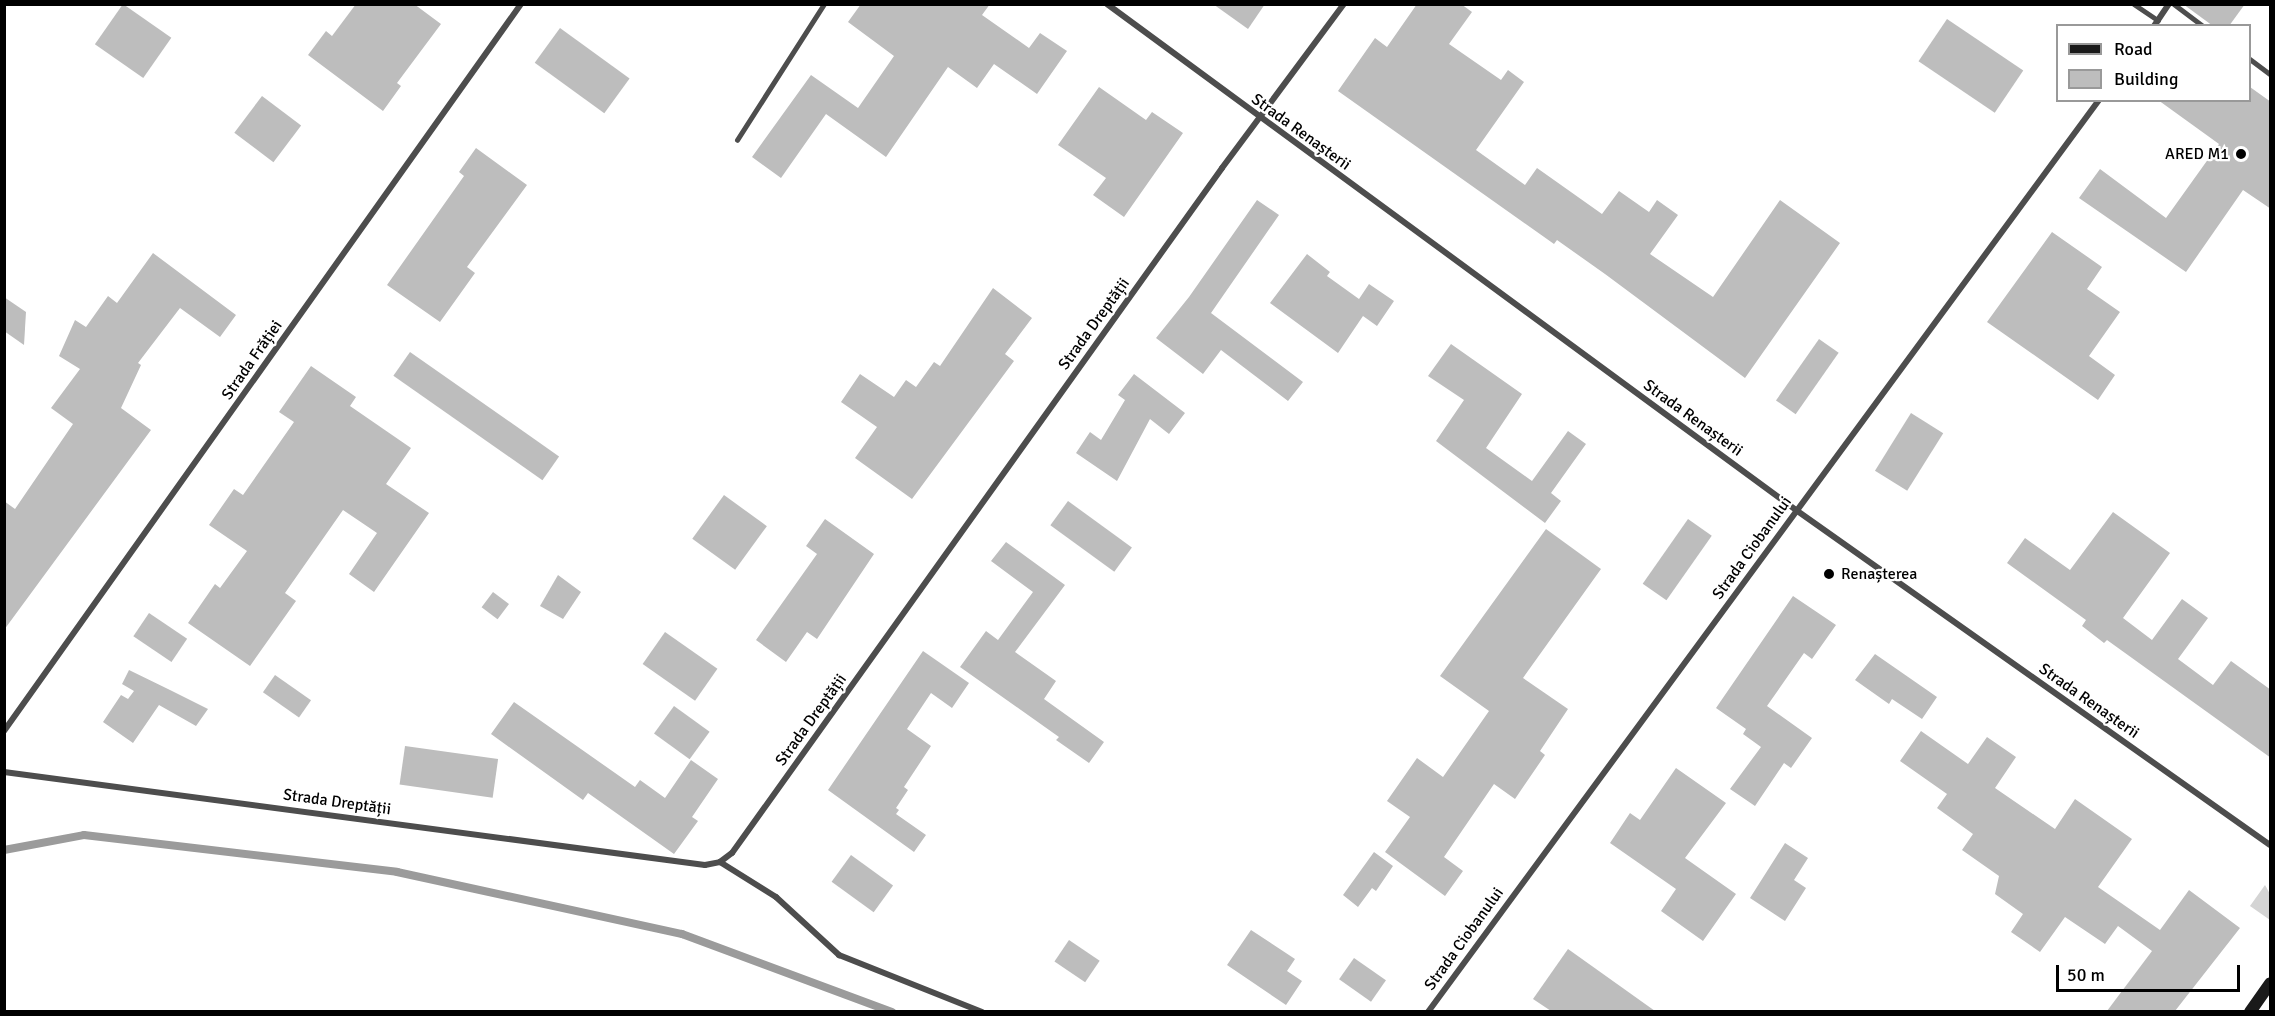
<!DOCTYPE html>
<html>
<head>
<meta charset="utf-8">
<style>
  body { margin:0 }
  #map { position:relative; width:2275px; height:1016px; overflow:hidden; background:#fff; font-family:Signika,sans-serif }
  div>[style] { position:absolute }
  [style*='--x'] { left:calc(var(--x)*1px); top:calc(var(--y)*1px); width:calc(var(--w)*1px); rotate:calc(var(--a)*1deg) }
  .green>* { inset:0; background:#d4d4d4 }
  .stream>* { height:8px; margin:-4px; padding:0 4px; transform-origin:4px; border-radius:4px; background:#9b9b9b }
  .building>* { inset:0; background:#bdbdbd; transform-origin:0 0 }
  .lane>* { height:4.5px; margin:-2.25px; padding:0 2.25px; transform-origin:2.25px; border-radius:2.25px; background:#4d4d4d }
  .street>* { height:6px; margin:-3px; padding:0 3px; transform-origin:3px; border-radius:3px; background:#4d4d4d }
  .secondary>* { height:12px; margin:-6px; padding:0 6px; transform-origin:6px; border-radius:6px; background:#1a1a1a }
  .dots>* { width:16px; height:16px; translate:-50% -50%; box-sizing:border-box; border:3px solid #fff; border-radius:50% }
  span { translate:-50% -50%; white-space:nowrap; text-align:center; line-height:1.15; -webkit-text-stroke:4.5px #fff; paint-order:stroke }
  .street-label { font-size:16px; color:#000 }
  .poi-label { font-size:16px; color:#000 }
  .right { translate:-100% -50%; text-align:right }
  .left { translate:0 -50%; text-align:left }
  .frame { position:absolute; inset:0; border:6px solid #000; pointer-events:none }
  .legend { position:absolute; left:2056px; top:24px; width:195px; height:78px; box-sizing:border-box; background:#fff; border:2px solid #999; margin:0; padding:8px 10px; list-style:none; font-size:18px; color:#000 }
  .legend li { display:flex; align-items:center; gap:12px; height:30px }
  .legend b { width:30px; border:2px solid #999 }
  .scale { position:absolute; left:2056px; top:965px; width:184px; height:27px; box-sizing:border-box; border:3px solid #000; border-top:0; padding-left:8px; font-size:18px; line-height:21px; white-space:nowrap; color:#000; -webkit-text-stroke:4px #fff; paint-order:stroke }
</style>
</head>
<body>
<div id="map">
  <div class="green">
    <div style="clip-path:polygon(2265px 885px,2270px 894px,2270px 920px,2250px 906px)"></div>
  </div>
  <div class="stream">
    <div style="--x:4;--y:850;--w:81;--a:-10.6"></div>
    <div style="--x:84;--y:835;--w:315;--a:6.7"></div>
    <div style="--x:397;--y:872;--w:292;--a:12.3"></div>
    <div style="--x:682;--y:934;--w:224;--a:20.4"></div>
  </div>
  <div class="building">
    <div style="left:123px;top:4px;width:59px;height:49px;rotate:35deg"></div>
    <div style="clip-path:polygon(356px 4px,414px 4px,441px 24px,397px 83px,401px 86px,383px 111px,308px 55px,326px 31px,332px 36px)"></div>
    <div style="clip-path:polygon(861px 4px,990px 4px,982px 15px,1029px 48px,1040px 33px,1067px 51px,1037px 94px,994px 64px,977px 88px,948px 67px,886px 157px,826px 114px,781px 178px,752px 157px,811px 75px,858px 108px,894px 56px,848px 22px)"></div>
    <div style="clip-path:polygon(1213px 4px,1265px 4px,1248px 29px)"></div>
    <div style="clip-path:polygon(1417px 4px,1461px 4px,1472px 12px,1449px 44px,1501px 80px,1508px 70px,1524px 82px,1476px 150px,1525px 185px,1537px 168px,1602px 214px,1619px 191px,1649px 212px,1657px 200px,1678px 215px,1650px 254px,1713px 297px,1780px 200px,1840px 243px,1745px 378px,1605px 274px,1557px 240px,1554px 244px,1338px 91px,1375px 38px,1387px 47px)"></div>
    <div style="clip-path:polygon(2183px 4px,2245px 4px,2229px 26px,2213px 26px)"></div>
    <div style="left:1947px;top:19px;width:92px;height:51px;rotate:34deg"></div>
    <div style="left:560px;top:28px;width:86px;height:43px;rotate:36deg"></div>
    <div style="clip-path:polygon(1099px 87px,1146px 120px,1152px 112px,1183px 133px,1124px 217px,1093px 195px,1106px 178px,1058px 145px)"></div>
    <div style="clip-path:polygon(2250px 87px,2271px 102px,2271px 209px,2243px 190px,2186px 272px,2079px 198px,2100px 169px,2166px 218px,2219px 144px,2158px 100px,2250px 100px)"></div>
    <div style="left:262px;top:96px;width:49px;height:46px;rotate:37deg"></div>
    <div style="clip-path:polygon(476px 148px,527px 185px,467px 267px,475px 273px,440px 322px,387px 285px,464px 176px,459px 172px)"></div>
    <div style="clip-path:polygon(1257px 200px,1279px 215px,1211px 313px,1303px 382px,1288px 401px,1221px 350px,1203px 374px,1156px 338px,1189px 297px)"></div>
    <div style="clip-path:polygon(2052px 232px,2102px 267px,2087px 289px,2120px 312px,2089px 356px,2115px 375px,2098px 400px,1987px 322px)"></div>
    <div style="clip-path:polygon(153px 253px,236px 315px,220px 337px,180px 308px,138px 363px,141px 365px,121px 408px,151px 430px,4px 630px,4px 501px,15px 509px,73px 424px,51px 408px,80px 369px,59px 356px,75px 320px,86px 327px,108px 296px,117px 303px)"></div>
    <div style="clip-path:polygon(1307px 254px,1330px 272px,1327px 276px,1359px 299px,1369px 284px,1394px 301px,1377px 326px,1363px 316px,1338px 353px,1270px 303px)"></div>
    <div style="clip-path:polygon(993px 288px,1032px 318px,1005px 354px,1014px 361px,912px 499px,855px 458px,877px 427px,841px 402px,860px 374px,894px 397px,906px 380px,916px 387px,934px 362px,940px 366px)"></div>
    <div style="clip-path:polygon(4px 297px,26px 312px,24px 345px,4px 331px)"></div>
    <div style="left:1819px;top:339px;width:24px;height:75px;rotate:35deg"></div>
    <div style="clip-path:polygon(1451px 344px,1522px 394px,1486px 448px,1532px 481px,1568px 431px,1586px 444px,1551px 493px,1561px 501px,1545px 523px,1436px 441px,1464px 400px,1428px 376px)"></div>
    <div style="left:410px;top:352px;width:182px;height:29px;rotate:35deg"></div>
    <div style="clip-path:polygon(311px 366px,356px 397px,350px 406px,411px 448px,386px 484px,429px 513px,374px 592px,349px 574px,377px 533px,343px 510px,285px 593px,296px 601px,250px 666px,188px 623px,215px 584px,220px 588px,247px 551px,209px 525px,234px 489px,243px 495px,294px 422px,279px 412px)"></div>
    <div style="clip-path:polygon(1134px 374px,1185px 413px,1169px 434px,1150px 419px,1117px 481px,1076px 453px,1090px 432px,1101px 440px,1125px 400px,1118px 395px)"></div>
    <div style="left:1911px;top:413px;width:38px;height:68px;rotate:32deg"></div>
    <div style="left:724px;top:495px;width:53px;height:54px;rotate:36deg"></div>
    <div style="left:1068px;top:501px;width:79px;height:30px;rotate:36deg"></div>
    <div style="clip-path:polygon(2113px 512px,2170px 553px,2123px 618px,2152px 640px,2182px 599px,2208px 618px,2178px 659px,2213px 685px,2231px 661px,2271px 690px,2271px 758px,2107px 640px,2104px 643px,2082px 626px,2086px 620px,2007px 563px,2025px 538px,2070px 570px)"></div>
    <div style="clip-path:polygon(825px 519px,874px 554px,817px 639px,807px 632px,786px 662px,756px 640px,817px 554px,806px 546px)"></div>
    <div style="left:1688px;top:519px;width:29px;height:79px;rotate:35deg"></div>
    <div style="clip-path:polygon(1546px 529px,1601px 569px,1523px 678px,1568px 709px,1540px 751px,1545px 755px,1515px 799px,1494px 784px,1444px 857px,1463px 871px,1445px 896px,1385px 852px,1410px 817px,1387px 801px,1417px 758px,1443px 777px,1489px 711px,1440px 676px)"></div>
    <div style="clip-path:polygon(1006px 542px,1065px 585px,1015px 652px,1056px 681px,1044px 699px,1104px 742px,1089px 763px,1056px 740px,1059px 737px,960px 667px,986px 631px,998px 640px,1033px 592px,991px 561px)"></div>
    <div style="clip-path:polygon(558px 575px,581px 592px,563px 619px,540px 606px)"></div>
    <div style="left:493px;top:592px;width:20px;height:19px;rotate:37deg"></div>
    <div style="clip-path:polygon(1793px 596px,1836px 625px,1812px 659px,1804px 653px,1767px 706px,1812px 738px,1791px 768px,1784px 763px,1755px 806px,1730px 789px,1761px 747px,1743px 734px,1746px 729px,1716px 708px)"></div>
    <div style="left:149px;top:613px;width:46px;height:28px;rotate:34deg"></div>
    <div style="left:665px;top:632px;width:64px;height:39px;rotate:35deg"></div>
    <div style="clip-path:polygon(923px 651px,969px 683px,952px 708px,931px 693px,907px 729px,931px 746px,904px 787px,908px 790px,896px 808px,899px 810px,896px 814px,926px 835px,914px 852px,828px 790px)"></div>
    <div style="clip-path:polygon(1875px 654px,1937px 697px,1922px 719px,1892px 699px,1889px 704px,1855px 680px)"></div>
    <div style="clip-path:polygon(129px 670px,170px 690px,208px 709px,196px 726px,159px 705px,133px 743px,103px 722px,121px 695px,128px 699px,134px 691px,122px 684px)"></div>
    <div style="left:275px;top:675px;width:44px;height:21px;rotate:35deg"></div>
    <div style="clip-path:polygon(514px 702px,635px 787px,640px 780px,665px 798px,691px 760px,718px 779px,692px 817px,698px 821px,674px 854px,588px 793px,583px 800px,491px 734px)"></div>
    <div style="left:674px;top:706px;width:44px;height:34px;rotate:36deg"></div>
    <div style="clip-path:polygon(1921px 731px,1968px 764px,1987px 737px,2016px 757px,1995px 788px,2055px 829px,2075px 799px,2132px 839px,2098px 887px,2160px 930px,2189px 890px,2240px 928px,2175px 1011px,2107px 1011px,2152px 951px,2118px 926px,2105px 944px,2065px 917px,2040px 952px,2011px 932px,2023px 914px,1995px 894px,1999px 876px,1962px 850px,1973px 834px,1937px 808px,1947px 794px,1900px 761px)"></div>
    <div style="left:405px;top:746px;width:94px;height:39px;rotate:8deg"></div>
    <div style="clip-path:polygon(1676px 768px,1726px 803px,1685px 858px,1736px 894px,1703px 941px,1661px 911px,1676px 889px,1610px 843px,1630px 813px,1640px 820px)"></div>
    <div style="clip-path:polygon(1785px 843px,1808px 858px,1794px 880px,1806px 888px,1785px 921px,1750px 898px)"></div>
    <div style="clip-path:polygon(1374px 852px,1393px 866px,1376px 891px,1372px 888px,1358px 907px,1343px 895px)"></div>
    <div style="left:851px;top:855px;width:52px;height:33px;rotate:36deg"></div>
    <div style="clip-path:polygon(1251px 930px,1295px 959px,1287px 971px,1302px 981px,1286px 1005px,1227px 965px)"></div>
    <div style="left:1069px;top:940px;width:37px;height:26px;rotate:34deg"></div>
    <div style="clip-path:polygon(1568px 949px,1655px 1011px,1551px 1011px,1533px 999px)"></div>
    <div style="left:1354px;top:958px;width:39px;height:26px;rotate:35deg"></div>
  </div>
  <div class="lane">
    <div style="--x:2134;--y:4;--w:29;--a:34"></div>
    <div style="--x:2174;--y:4;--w:36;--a:37"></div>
    <div style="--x:2250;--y:59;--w:25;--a:37"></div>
    <div style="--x:737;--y:140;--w:161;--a:-57.4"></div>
  </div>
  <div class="street">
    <div style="--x:1107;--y:4;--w:855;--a:36.29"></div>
    <div style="--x:1796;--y:510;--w:580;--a:35.25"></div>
    <div style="--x:2154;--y:26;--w:27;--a:-56"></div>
    <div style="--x:4;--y:731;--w:892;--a:-54.58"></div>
    <div style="--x:4;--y:772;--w:707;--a:7.56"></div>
    <div style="--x:705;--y:865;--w:15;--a:-11"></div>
    <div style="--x:720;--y:862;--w:15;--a:-37"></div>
    <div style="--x:732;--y:853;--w:842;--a:-54.42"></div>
    <div style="--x:1222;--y:168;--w:204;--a:-53.4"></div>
    <div style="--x:720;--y:862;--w:66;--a:32"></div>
    <div style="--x:776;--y:897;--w:86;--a:42.6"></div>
    <div style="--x:839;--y:955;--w:154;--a:21.7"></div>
    <div style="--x:1428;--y:1012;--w:1132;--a:-53.66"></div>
  </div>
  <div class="secondary">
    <div style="--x:2250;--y:1012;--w:35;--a:-55"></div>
  </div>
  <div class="dots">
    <div style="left:2241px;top:154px;background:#000"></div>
    <div style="left:1829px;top:574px;background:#000"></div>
  </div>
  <div class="street-label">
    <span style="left:1301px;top:132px;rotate:36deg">Strada Renașterii</span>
    <span style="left:1094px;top:324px;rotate:-54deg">Strada Dreptății</span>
    <span style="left:252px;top:360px;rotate:-55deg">Strada Frăției</span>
    <span style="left:1693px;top:418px;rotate:36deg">Strada Renașterii</span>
    <span style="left:1752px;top:548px;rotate:-54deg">Strada Ciobanului</span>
    <span style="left:2089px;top:701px;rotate:35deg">Strada Renașterii</span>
    <span style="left:811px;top:720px;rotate:-54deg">Strada Dreptății</span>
    <span style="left:337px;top:802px;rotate:8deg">Strada Dreptății</span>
    <span style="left:1464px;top:939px;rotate:-54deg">Strada Ciobanului</span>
  </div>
  <div class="poi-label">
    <span class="right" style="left:2229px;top:154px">ARED M1</span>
    <span class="left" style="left:1841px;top:574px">Renașterea</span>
  </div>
  <div class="frame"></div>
  <ul class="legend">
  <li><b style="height:8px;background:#1a1a1a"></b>Road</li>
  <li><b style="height:16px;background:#bdbdbd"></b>Building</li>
  </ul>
  <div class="scale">50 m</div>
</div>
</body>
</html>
